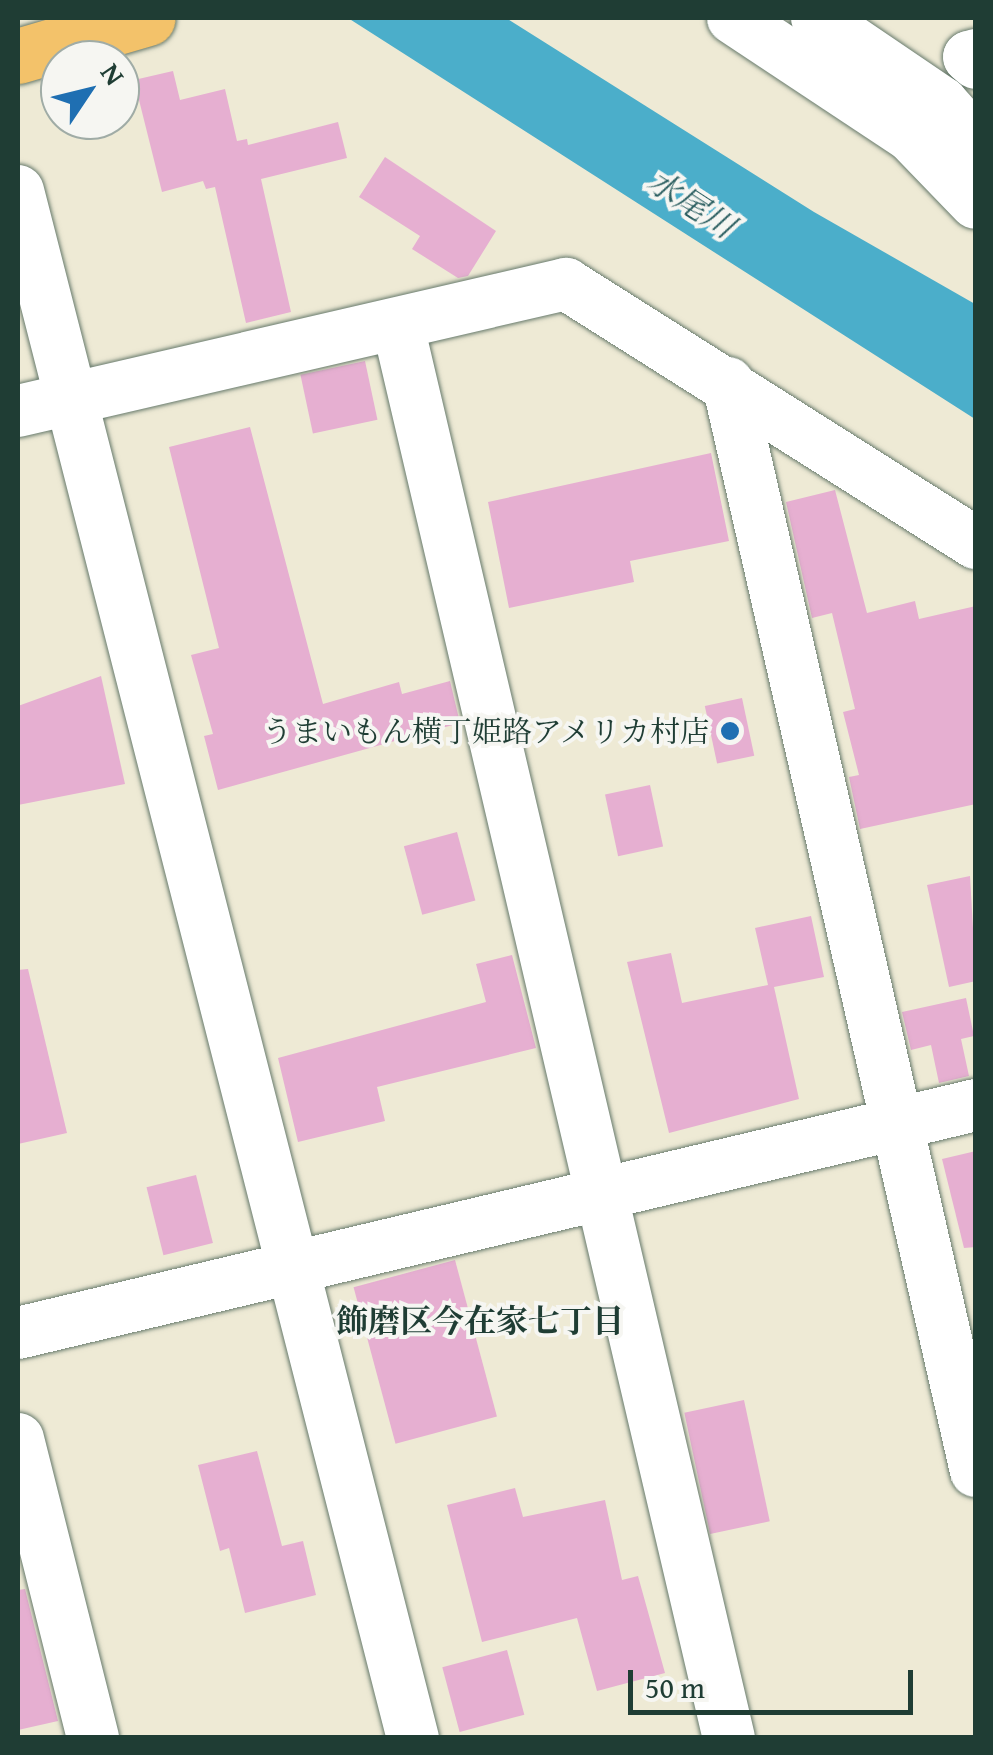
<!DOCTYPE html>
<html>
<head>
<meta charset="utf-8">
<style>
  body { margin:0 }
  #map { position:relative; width:993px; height:1755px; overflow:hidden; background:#eeead5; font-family:"Gentium Book Plus","Noto Serif JP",serif }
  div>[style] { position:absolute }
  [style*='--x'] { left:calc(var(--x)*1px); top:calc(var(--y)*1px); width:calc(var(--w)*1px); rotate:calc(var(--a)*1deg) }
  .water>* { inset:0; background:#4baeca }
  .building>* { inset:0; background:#e6afd1; transform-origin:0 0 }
  .roads { filter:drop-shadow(0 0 2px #677a6c) drop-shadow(0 0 2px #677a6c) }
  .minor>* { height:52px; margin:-26px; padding:0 26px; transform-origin:26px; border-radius:26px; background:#fff }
  .major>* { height:55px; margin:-27.5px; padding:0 27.5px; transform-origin:27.5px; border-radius:27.5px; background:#f3c26a }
  .dots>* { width:28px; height:28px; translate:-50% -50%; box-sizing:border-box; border:5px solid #f6f6f2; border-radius:50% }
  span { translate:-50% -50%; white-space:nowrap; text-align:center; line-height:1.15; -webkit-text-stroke:8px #f6f6f2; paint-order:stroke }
  .poi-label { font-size:30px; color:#1f3d34 }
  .right { translate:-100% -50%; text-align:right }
  .water-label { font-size:32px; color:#2c5f61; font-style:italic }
  .neighbourhood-label { font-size:32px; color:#1f3d34; font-weight:700 }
  .frame { position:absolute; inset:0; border:20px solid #1f3d34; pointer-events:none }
  .north { position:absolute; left:40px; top:40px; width:100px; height:100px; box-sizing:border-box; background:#f6f6f2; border:2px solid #a0aca6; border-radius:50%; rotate:55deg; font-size:28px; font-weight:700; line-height:40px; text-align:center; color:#1f3d34 }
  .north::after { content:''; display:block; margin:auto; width:35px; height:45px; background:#1f6fb2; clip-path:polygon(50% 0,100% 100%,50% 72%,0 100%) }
  .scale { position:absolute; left:628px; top:1670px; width:285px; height:45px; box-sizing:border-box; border:5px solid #1f3d34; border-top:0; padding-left:12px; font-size:30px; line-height:35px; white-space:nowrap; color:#1f3d34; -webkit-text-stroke:8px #f6f6f2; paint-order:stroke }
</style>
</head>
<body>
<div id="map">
  <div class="water">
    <div style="clip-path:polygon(348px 18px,506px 18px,814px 212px,975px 304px,975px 419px)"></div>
  </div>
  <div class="building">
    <div style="clip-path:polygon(173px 71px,180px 100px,225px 89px,237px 141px,247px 139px,248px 145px,338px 122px,347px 158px,261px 179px,291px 312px,246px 323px,215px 187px,206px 189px,203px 181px,162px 192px,134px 80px)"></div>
    <div style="clip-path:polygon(385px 157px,496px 231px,468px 276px,458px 278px,412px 249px,420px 236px,359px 197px)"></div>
    <div style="left:365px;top:361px;width:60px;height:66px;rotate:78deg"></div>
    <div style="clip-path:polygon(250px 427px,323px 704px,399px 682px,402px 694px,450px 681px,460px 723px,218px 790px,204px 736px,213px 734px,191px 655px,219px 648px,169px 447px)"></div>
    <div style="clip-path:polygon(711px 453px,729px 541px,630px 561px,634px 582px,509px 608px,488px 502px)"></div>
    <div style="clip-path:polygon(835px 490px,867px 613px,915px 601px,919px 619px,976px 606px,976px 804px,860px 829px,849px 777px,859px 775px,843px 712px,855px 709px,832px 613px,812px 618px,786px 502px)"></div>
    <div style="clip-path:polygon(101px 676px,125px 784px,18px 805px,18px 706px)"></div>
    <div style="left:742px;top:698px;width:59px;height:38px;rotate:78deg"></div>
    <div style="left:650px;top:785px;width:63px;height:46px;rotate:78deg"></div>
    <div style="left:457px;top:832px;width:71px;height:55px;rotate:75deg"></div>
    <div style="clip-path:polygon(970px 876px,976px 981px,949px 987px,927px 885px)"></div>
    <div style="clip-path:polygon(811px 916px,824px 977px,774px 987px,799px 1099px,669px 1133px,627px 962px,671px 953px,682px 1003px,768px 985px,755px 928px)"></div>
    <div style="clip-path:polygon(512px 955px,536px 1048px,377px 1087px,385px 1121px,298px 1142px,278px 1058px,486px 1002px,476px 964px)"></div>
    <div style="clip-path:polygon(28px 969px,67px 1133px,18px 1144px,18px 970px)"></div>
    <div style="clip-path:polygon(966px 998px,974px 1036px,961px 1039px,969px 1076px,939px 1083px,931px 1045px,911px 1050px,902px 1012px)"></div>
    <div style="clip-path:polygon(976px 1151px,976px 1247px,964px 1248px,942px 1159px)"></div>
    <div style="left:196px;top:1175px;width:70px;height:51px;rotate:76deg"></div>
    <div style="left:455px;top:1260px;width:162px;height:105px;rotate:75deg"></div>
    <div style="left:744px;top:1400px;width:124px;height:61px;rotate:78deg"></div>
    <div style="clip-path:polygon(257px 1451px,282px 1546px,303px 1541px,316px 1595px,245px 1613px,229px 1548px,220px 1551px,198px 1465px)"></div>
    <div style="clip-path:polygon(515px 1488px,523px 1517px,605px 1500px,622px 1580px,638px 1576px,665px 1673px,597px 1691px,577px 1618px,482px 1642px,447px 1505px)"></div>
    <div style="clip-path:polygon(25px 1589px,58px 1721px,18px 1730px,18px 1590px)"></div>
    <div style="left:507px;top:1650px;width:67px;height:67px;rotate:75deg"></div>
  </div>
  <div class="roads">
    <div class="minor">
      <div style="--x:733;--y:18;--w:214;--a:33.5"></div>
      <div style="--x:911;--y:136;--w:93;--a:45.9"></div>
      <div style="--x:817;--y:18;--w:151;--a:34.2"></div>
      <div style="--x:942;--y:103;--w:51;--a:48.2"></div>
      <div style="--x:976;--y:55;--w:7;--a:164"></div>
      <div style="--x:969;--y:57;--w:9;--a:41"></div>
      <div style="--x:18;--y:191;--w:1597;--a:75.68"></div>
      <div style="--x:398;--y:326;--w:1450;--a:76.81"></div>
      <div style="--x:728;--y:383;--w:1116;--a:77.16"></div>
      <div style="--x:18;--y:411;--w:563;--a:-13.05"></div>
      <div style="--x:566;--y:284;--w:485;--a:32.3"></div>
      <div style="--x:18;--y:1333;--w:985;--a:-13.39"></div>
      <div style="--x:18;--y:1439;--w:308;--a:75.9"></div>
    </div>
    <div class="major">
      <div style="--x:18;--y:56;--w:135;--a:-16.3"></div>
    </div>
  </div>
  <div class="dots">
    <div style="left:730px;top:731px;background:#1f6fb2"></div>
  </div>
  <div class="poi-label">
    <span class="right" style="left:710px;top:731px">うまいもん横丁姫路アメリカ村店</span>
  </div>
  <div class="water-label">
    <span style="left:691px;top:204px;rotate:33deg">水尾川</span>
  </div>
  <div class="neighbourhood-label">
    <span style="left:480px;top:1321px">飾磨区今在家七丁目</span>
  </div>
  <div class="frame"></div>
  <div class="north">N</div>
  <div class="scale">50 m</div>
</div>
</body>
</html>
